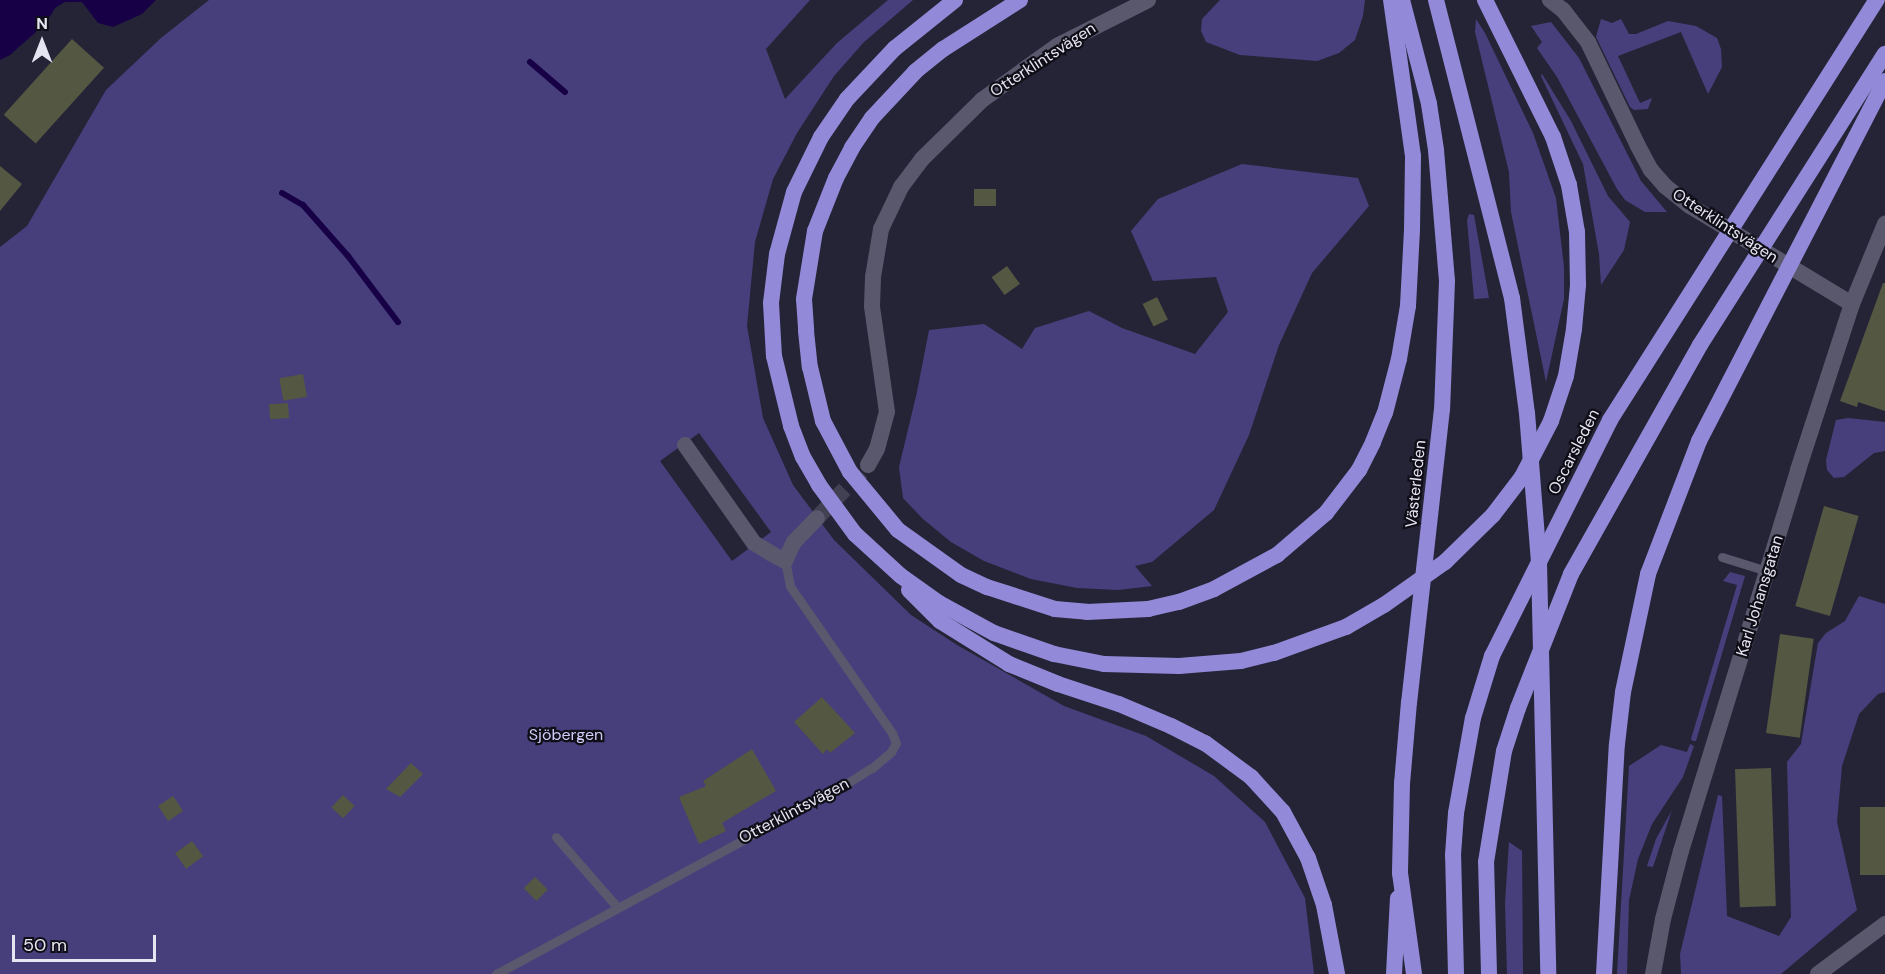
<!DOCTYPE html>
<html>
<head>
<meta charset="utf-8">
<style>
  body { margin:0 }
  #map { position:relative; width:1885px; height:974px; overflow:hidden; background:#252437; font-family:"DM Sans",sans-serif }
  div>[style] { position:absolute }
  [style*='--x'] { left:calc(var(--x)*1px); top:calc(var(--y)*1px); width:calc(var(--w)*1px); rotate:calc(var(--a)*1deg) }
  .green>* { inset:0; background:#473f7c }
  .water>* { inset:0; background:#170046 }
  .stream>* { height:6px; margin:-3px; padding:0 3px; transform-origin:3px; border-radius:3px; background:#170046 }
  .building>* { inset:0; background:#545741; transform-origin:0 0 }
  .minor-tunnel>* { height:16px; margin-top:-8px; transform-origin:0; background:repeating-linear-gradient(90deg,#424153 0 16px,transparent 0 24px) }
  .service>* { height:9px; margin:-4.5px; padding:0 4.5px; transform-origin:4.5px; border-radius:4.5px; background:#59586d }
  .minor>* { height:16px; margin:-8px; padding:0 8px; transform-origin:8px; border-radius:8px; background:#59586d }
  .tertiary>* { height:16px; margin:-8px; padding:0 8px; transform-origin:8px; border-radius:8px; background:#59586d }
  .trunk>* { height:16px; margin:-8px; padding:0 8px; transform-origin:8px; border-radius:8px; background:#928ad8 }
  span { translate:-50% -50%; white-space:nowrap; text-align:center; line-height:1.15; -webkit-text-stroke:4.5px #0f0e17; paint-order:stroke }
  .street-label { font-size:16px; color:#e5e5f2 }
  .park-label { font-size:16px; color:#cfcdf9 }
  .north { position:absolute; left:12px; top:12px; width:60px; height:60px; -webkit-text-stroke:4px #0f0e17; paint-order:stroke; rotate:0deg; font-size:16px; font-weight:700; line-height:24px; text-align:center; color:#e5e5f2 }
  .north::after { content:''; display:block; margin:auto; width:21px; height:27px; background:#e5e5f2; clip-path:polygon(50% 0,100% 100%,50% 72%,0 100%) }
  .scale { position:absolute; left:12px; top:935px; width:144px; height:27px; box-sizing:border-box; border:3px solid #e5e5f2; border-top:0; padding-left:8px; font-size:18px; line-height:21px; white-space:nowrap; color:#e5e5f2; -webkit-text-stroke:4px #0f0e17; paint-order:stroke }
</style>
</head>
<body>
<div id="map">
  <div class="green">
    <div style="clip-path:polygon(evenodd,209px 0,810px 0,766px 49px,785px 99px,837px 43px,888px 0,913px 0,864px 42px,834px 76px,797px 133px,773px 179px,755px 242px,747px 326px,763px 418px,793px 485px,834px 540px,911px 615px,957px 645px,1064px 706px,1146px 736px,1214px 776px,1265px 822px,1305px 898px,1314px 974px,0 974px,0 247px,27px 226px,106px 90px,161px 38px,209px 0,699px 433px,771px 532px,732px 561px,660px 461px,699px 433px)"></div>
    <div style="clip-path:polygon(1220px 0,1365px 0,1363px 16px,1355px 40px,1339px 53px,1317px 61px,1240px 55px,1206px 42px,1201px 31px,1202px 19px)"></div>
    <div style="clip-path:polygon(1476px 19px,1485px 33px,1533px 133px,1556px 198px,1564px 267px,1564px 299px,1546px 382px,1511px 212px,1509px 172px,1475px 32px)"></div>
    <div style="clip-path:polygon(1601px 19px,1612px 23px,1621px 19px,1629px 34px,1636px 34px,1668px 21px,1696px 26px,1717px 38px,1721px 49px,1722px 67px,1708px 94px,1681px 32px,1618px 56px,1640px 103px,1652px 98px,1648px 109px,1634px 110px,1630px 107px,1596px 37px)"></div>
    <div style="clip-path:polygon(1551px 22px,1579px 58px,1641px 181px,1667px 212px,1645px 212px,1625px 200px,1617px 189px,1557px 77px,1537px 48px,1542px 42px,1531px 26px)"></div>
    <div style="clip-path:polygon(1542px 74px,1571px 121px,1608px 196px,1630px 222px,1624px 250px,1601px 285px,1599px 254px,1583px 164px,1541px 76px)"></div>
    <div style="clip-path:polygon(1242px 164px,1358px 178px,1369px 206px,1312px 273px,1279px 345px,1249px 435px,1214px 510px,1152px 562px,1135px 566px,1152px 586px,1118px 590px,1077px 588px,1031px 579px,984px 561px,951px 542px,923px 519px,903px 498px,899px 467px,917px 392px,929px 330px,984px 324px,1022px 349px,1035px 328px,1089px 311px,1122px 328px,1195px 354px,1228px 312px,1216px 277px,1153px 281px,1131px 231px,1158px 199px)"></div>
    <div style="clip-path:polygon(1469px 214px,1474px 215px,1489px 298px,1474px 299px,1467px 220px)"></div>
    <div style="clip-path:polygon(1848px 418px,1885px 422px,1885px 451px,1874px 453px,1844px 477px,1834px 478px,1827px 470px,1826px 460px,1836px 420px)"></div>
    <div style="clip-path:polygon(1730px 572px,1745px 576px,1696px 741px,1693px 741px,1691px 739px,1737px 585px,1723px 581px)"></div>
    <div style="clip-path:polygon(1859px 596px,1885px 604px,1885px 692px,1878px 694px,1859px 714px,1842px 766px,1837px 822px,1857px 910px,1781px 974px,1681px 974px,1680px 954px,1718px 795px,1722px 796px,1727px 916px,1779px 936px,1791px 917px,1787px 762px,1801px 744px,1818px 643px,1826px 633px,1845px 621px)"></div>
    <div style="clip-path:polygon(1690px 744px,1694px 746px,1683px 777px,1652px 824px,1638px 859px,1629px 900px,1627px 974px,1617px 974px,1629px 766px,1661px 745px,1687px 752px)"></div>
    <div style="clip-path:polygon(1672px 810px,1653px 867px,1647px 866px,1656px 839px)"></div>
    <div style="clip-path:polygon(1509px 842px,1522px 851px,1523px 974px,1507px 974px,1505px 903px)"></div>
  </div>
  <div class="water">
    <div style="clip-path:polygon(0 0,156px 0,142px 14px,113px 27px,98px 23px,82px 2px,65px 2px,55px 8px,46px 23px,10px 55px,0 60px)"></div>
  </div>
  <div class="stream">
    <div style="--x:530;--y:62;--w:46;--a:40.6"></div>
    <div style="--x:282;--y:193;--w:24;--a:30"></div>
    <div style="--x:303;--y:205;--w:68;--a:48.6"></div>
    <div style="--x:348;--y:256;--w:83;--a:52.9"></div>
  </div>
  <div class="building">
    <div style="left:72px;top:39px;width:43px;height:102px;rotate:42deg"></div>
    <div style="clip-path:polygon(0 166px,22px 184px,0 211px)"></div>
    <div style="left:974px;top:189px;width:22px;height:17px"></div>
    <div style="left:1007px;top:266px;width:22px;height:19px;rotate:54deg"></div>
    <div style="clip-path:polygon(1883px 283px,1885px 283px,1885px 411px,1858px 402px,1857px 407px,1840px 401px)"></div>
    <div style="left:1157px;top:297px;width:25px;height:16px;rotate:64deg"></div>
    <div style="left:303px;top:374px;width:23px;height:24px;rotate:80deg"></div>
    <div style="left:288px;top:403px;width:15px;height:19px;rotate:86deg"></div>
    <div style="left:1824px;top:506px;width:36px;height:104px;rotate:16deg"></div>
    <div style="left:1780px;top:634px;width:34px;height:100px;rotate:8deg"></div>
    <div style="clip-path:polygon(822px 697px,855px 733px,830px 753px,827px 749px,823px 754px,794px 722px)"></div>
    <div style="clip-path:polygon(752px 749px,776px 791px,722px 823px,726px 831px,699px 844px,679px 797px,706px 786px,703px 781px)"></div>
    <div style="clip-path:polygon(411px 763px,423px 774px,400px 797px,386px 789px)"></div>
    <div style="left:1771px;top:768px;width:138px;height:36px;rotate:88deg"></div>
    <div style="left:343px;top:795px;width:16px;height:17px;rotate:43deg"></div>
    <div style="left:173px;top:796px;width:18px;height:18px;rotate:56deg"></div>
    <div style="left:1860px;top:807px;width:25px;height:68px"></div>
    <div style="left:192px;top:841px;width:19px;height:21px;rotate:54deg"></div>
    <div style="left:535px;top:877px;width:18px;height:16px;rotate:45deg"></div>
  </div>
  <div class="minor-tunnel">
    <div style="--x:817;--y:518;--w:74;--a:-46.1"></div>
  </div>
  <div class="service">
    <div style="--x:1722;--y:557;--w:47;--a:17.3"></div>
    <div style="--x:556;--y:837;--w:93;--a:48.9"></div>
    <div style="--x:496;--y:974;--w:392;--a:-28.5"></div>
    <div style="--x:841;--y:787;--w:36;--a:-32"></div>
    <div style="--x:872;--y:768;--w:25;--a:-40"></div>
    <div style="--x:891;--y:752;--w:10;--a:-61"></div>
    <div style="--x:896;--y:743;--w:11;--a:-112"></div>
    <div style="--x:892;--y:733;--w:179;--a:-124.8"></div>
    <div style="--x:790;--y:586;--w:25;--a:-101"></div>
  </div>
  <div class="minor">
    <div style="--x:1550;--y:0;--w:16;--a:38"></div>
    <div style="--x:1563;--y:10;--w:41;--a:52"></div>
    <div style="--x:1588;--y:42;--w:115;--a:64.3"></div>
    <div style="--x:1638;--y:146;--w:27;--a:62"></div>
    <div style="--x:1651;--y:170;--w:21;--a:49"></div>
    <div style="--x:1665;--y:186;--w:32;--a:39"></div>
    <div style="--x:1690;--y:206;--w:189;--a:31.2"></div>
    <div style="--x:685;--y:445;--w:120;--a:54.9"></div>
    <div style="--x:754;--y:543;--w:21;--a:31"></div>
    <div style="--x:772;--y:554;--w:15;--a:28"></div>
    <div style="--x:785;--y:561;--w:21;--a:-65"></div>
    <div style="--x:794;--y:542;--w:33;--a:-46"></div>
    <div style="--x:868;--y:465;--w:18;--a:-61"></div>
    <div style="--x:877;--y:449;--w:38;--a:-75"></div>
    <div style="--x:887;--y:412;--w:107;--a:-98.1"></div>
    <div style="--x:872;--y:306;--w:29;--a:-88"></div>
    <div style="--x:873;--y:277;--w:49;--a:-80.5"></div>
    <div style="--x:881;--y:229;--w:47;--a:-64.5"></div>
    <div style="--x:901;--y:187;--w:35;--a:-53"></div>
    <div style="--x:922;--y:159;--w:84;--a:-44.5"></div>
    <div style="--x:982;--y:100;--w:92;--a:-35.8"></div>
    <div style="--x:1057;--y:46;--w:102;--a:-26.8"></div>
    <div style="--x:1818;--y:974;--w:84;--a:-36.7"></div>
  </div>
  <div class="tertiary">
    <div style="--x:1653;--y:974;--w:56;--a:-79.7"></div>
    <div style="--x:1663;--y:919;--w:70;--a:-75.2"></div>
    <div style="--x:1681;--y:851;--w:399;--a:-72.9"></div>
    <div style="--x:1798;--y:470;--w:175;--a:-72"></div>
    <div style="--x:1852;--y:304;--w:87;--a:-67.6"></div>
  </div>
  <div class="trunk">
    <div style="--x:955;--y:0;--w:77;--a:141.3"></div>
    <div style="--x:895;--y:48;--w:70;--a:133.3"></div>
    <div style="--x:847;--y:99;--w:46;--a:124.4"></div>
    <div style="--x:821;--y:137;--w:61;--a:116.1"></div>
    <div style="--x:794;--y:192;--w:64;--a:105.3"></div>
    <div style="--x:777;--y:254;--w:49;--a:97"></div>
    <div style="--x:771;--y:303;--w:53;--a:86.8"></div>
    <div style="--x:774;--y:356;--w:72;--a:76.3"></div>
    <div style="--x:791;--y:426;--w:33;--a:69"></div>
    <div style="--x:803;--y:457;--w:32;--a:60"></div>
    <div style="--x:819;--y:485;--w:61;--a:53.7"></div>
    <div style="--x:855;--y:534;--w:62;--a:42.4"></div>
    <div style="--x:901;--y:576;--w:47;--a:35.4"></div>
    <div style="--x:939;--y:603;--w:63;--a:28.6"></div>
    <div style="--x:994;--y:633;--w:64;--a:19.3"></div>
    <div style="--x:1054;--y:654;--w:51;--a:11.3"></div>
    <div style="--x:1104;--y:664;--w:75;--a:1.5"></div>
    <div style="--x:1179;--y:666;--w:62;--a:-4.6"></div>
    <div style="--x:1241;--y:661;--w:34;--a:-14"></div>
    <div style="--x:1274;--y:653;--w:77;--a:-19.9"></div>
    <div style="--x:1346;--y:627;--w:44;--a:-30.1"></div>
    <div style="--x:1384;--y:605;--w:75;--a:-35.2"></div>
    <div style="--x:1445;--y:562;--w:67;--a:-44.4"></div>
    <div style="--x:1493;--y:515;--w:48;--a:-52.7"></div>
    <div style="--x:1522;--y:477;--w:63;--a:-62.6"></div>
    <div style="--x:1551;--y:421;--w:47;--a:-71.6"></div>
    <div style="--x:1566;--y:376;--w:48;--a:-80.3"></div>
    <div style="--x:1574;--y:329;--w:44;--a:-84.8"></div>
    <div style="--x:1578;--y:285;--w:53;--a:-91.1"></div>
    <div style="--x:1577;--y:232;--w:48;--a:-99.7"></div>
    <div style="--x:1569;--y:185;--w:51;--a:-108.4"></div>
    <div style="--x:1553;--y:137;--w:153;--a:-116.4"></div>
    <div style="--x:1020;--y:0;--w:91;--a:147.5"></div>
    <div style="--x:943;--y:49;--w:36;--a:141"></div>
    <div style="--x:915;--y:72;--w:63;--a:133.1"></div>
    <div style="--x:872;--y:118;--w:36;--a:124"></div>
    <div style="--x:852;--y:148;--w:34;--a:118"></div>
    <div style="--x:836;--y:178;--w:57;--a:111.6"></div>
    <div style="--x:815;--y:231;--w:69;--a:99.2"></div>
    <div style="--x:804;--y:299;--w:32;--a:86"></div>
    <div style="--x:806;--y:331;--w:36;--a:84"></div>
    <div style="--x:810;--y:367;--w:56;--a:76.5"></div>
    <div style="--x:823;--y:421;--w:58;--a:62.1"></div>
    <div style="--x:850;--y:472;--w:75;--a:50.4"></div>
    <div style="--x:898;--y:530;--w:77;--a:35.5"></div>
    <div style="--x:961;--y:575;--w:29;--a:25"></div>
    <div style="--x:987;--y:587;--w:71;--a:17.9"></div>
    <div style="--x:1055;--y:609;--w:32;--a:5"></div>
    <div style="--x:1087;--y:612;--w:61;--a:-2.8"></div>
    <div style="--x:1148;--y:609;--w:32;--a:-13"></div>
    <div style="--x:1179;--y:602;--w:37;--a:-20"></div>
    <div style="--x:1214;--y:589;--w:72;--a:-28.4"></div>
    <div style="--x:1277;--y:555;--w:65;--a:-40.6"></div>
    <div style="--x:1326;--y:513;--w:54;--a:-52.5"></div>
    <div style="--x:1359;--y:470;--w:31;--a:-63"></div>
    <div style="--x:1373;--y:442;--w:31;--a:-68"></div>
    <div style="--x:1385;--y:413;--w:56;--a:-75.5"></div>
    <div style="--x:1399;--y:359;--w:54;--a:-80.4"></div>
    <div style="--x:1408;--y:306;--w:76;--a:-87"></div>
    <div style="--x:1412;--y:230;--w:74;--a:-89.2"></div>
    <div style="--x:1413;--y:156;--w:158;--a:-98"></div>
    <div style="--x:1402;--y:0;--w:107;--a:75.4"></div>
    <div style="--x:1429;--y:104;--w:47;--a:81.3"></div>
    <div style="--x:1436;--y:150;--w:131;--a:85.2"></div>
    <div style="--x:1447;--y:281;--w:128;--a:92.2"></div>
    <div style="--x:1442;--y:409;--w:295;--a:96.4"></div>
    <div style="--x:1409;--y:702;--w:81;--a:94.9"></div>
    <div style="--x:1402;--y:783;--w:90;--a:91.3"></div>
    <div style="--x:1400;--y:873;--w:102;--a:82.1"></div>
    <div style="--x:1436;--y:0;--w:308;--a:75.7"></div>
    <div style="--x:1512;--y:298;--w:116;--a:82.6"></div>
    <div style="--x:1527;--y:413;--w:150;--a:85.4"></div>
    <div style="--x:1539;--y:563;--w:411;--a:88.7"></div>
    <div style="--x:909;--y:590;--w:44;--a:45"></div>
    <div style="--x:940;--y:621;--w:81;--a:31.9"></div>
    <div style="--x:1009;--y:664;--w:53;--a:22.2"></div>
    <div style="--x:1058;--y:684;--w:64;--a:18.2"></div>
    <div style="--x:1119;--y:704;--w:56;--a:22.9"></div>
    <div style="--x:1171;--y:726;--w:38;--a:27"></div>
    <div style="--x:1205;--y:743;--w:57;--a:36.5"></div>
    <div style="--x:1251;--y:777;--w:47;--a:47.6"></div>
    <div style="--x:1283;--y:812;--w:52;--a:61.5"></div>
    <div style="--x:1308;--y:858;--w:50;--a:71.2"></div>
    <div style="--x:1324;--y:905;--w:70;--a:79.3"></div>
    <div style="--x:1394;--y:974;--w:76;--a:-87"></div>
    <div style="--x:1456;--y:974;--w:119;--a:-91.4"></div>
    <div style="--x:1453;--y:855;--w:42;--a:-85.9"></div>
    <div style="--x:1456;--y:813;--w:97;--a:-79.9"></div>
    <div style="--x:1473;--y:718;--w:65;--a:-73"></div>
    <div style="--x:1492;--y:656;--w:264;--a:-63.4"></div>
    <div style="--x:1610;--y:420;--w:498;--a:-57.6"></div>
    <div style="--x:1489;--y:974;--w:112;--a:-91.5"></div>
    <div style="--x:1486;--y:862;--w:112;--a:-80.8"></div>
    <div style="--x:1504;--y:751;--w:45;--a:-72"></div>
    <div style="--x:1518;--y:708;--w:144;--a:-68.4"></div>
    <div style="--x:1571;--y:574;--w:263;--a:-60.6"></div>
    <div style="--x:1700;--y:345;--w:345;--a:-57.6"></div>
    <div style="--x:1604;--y:974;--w:230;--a:-86.8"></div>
    <div style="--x:1617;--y:744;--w:52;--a:-83.4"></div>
    <div style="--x:1623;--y:692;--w:121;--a:-78"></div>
    <div style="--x:1648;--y:574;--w:142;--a:-69"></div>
    <div style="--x:1699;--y:441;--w:405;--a:-62.7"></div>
  </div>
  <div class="street-label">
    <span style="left:1043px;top:60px;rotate:-33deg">Otterklintsvägen</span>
    <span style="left:1725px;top:226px;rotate:33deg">Otterklintsvägen</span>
    <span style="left:1574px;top:452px;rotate:-63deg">Oscarsleden</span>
    <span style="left:1416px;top:484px;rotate:-84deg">Västerleden</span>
    <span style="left:1760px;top:596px;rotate:-73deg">Karl Johansgatan</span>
    <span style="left:794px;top:811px;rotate:-28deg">Otterklintsvägen</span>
  </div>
  <div class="park-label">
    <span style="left:566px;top:735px">Sjöbergen</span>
  </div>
  <div class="north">N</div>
  <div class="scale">50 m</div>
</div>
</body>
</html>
